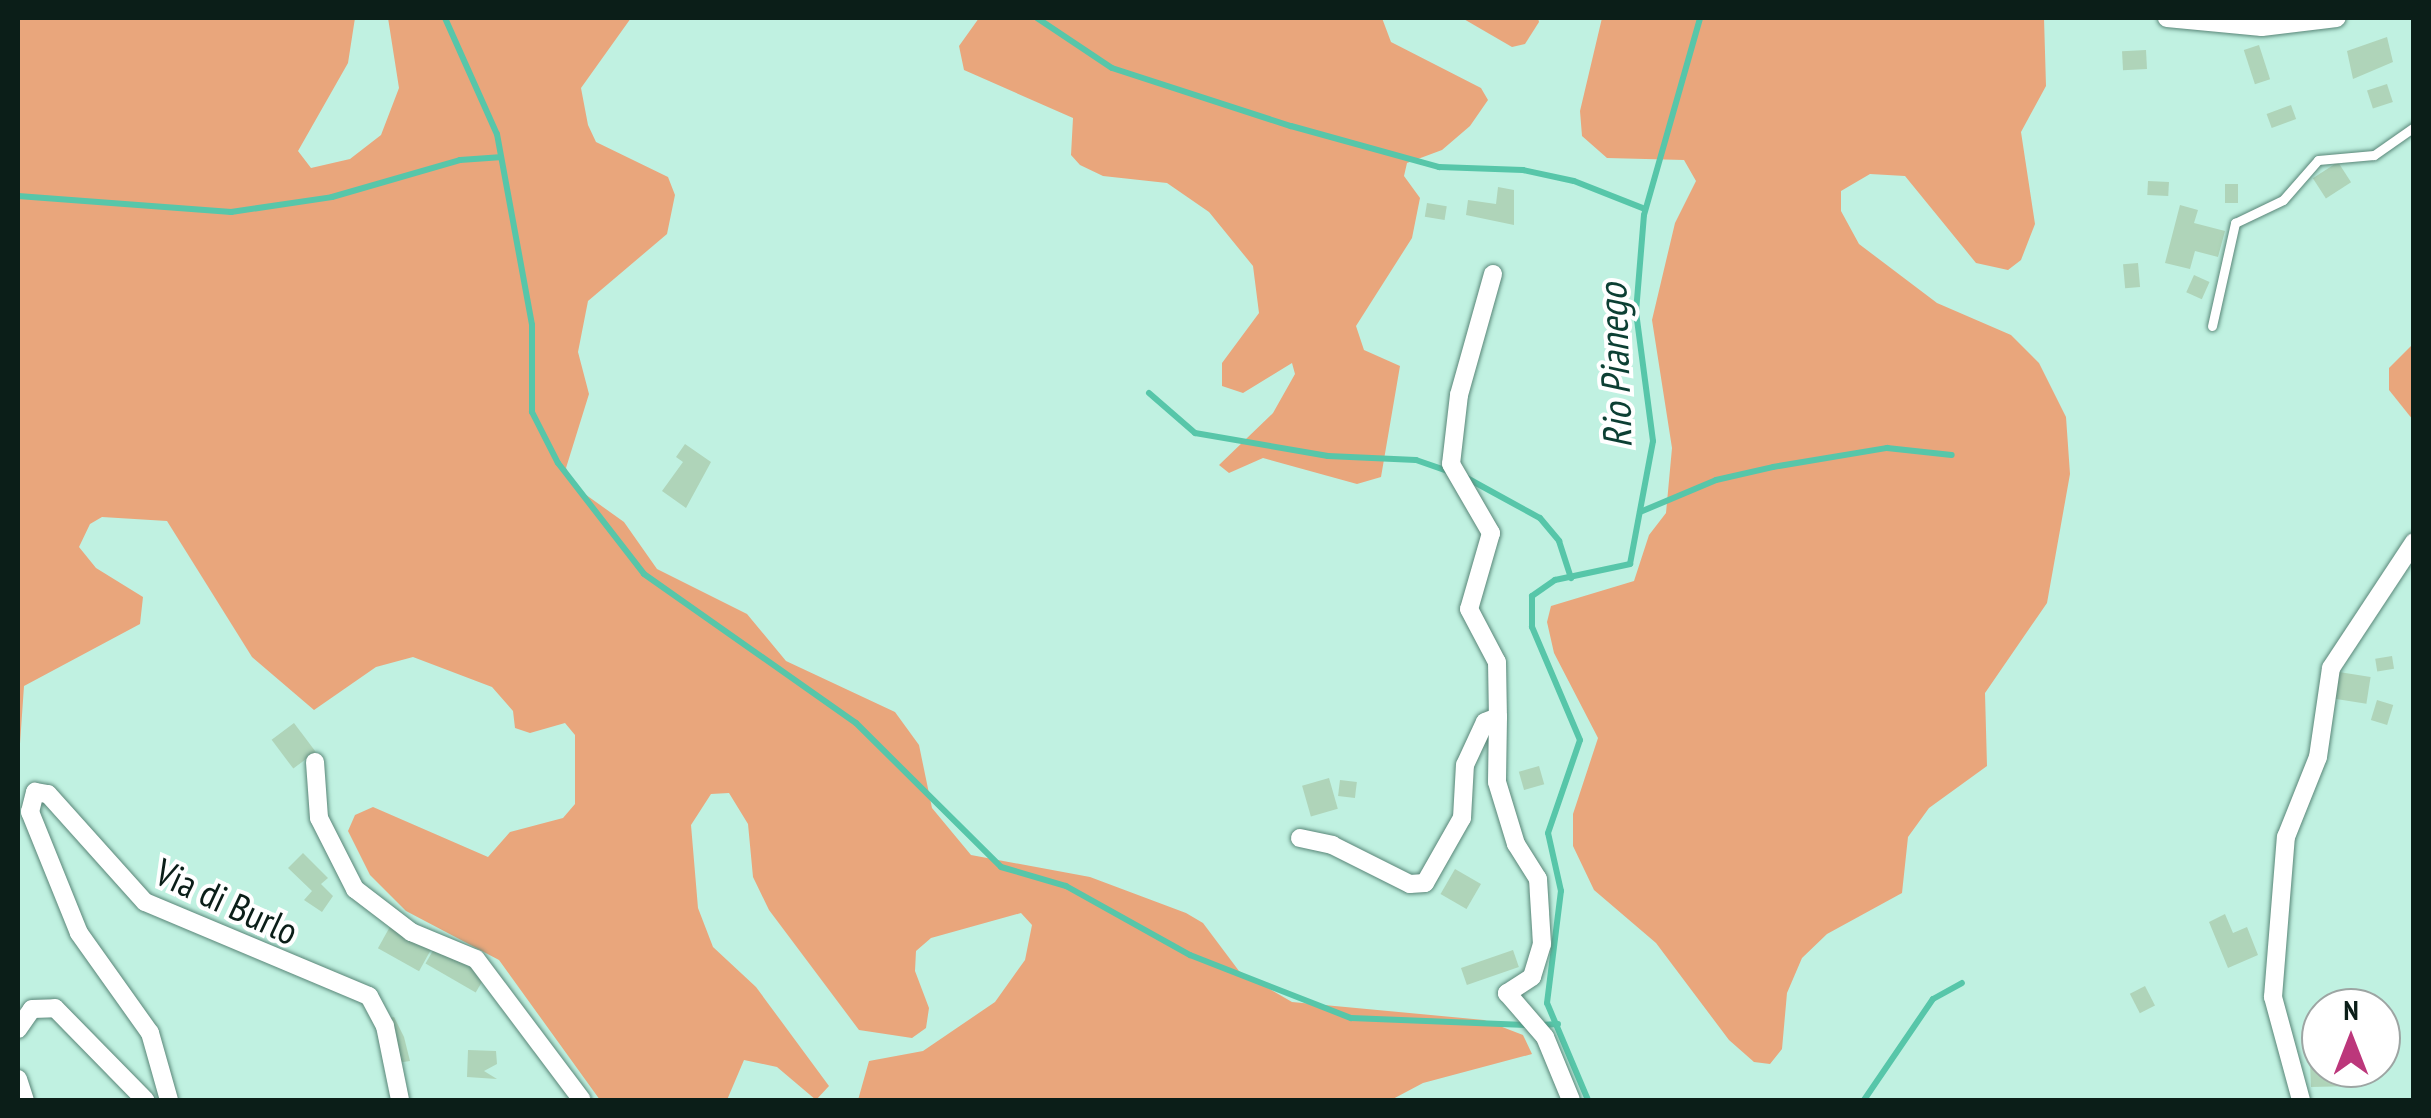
<!DOCTYPE html>
<html>
<head>
<meta charset="utf-8">
<style>
  body { margin:0 }
  #map { position:relative; width:2431px; height:1118px; overflow:hidden; background:#c0f1e1; font-family:"PT Sans Narrow",sans-serif }
  div>[style] { position:absolute }
  [style*='--x'] { left:calc(var(--x)*1px); top:calc(var(--y)*1px); width:calc(var(--w)*1px); rotate:calc(var(--a)*1deg) }
  .green>* { inset:0; background:#e9a67c }
  .stream>* { height:6px; margin:-3px; padding:0 3px; transform-origin:3px; border-radius:3px; background:#57c6a9 }
  .building>* { inset:0; background:#afd4b9; transform-origin:0 0 }
  .roads { filter:drop-shadow(0 0 2px #598678) drop-shadow(0 0 2px #598678) }
  .service>* { height:9px; margin:-4.5px; padding:0 4.5px; transform-origin:4.5px; border-radius:4.5px; background:#fff }
  .minor>* { height:18px; margin:-9px; padding:0 9px; transform-origin:9px; border-radius:9px; background:#fff }
  span { translate:-50% -50%; white-space:nowrap; text-align:center; line-height:1.15; -webkit-text-stroke:8px #fff; paint-order:stroke }
  .street-label { font-size:38px; color:#0b1e18 }
  .water-label { font-size:40px; color:#0c3f33; font-style:italic }
  .frame { position:absolute; inset:0; border:20px solid #0b1e18; pointer-events:none }
  .north { position:absolute; left:2301px; top:988px; width:100px; height:100px; box-sizing:border-box; background:#fff; border:2px solid #9da5a3; border-radius:50%; rotate:0deg; font-size:28px; font-weight:700; line-height:40px; text-align:center; color:#0b1e18 }
  .north::after { content:''; display:block; margin:auto; width:35px; height:45px; background:#bc377b; clip-path:polygon(50% 0,100% 100%,50% 72%,0 100%) }
</style>
</head>
<body>
<div id="map">
  <div class="green">
    <div style="clip-path:polygon(18px 18px,355px 18px,348px 63px,298px 151px,311px 168px,350px 159px,381px 135px,399px 88px,388px 18px,631px 18px,581px 88px,588px 125px,596px 142px,668px 177px,675px 195px,667px 234px,588px 301px,578px 352px,589px 394px,566px 468px,575px 487px,624px 522px,657px 569px,747px 614px,786px 661px,895px 712px,919px 745px,932px 808px,971px 855px,1090px 877px,1186px 913px,1203px 923px,1239px 971px,1292px 1002px,1484px 1020px,1523px 1035px,1532px 1054px,1423px 1083px,1391px 1100px,858px 1100px,869px 1061px,923px 1051px,995px 1002px,1025px 960px,1032px 925px,1021px 913px,931px 938px,916px 951px,915px 971px,929px 1008px,926px 1028px,912px 1038px,859px 1030px,769px 910px,753px 877px,748px 824px,729px 793px,711px 794px,691px 825px,698px 908px,713px 947px,756px 987px,829px 1086px,816px 1100px,777px 1067px,744px 1060px,727px 1100px,600px 1100px,499px 960px,406px 911px,370px 875px,348px 831px,355px 815px,373px 807px,488px 857px,510px 832px,563px 818px,575px 804px,575px 735px,565px 723px,530px 733px,515px 728px,513px 711px,492px 687px,413px 657px,376px 667px,314px 710px,252px 657px,167px 521px,102px 517px,90px 524px,79px 547px,96px 568px,143px 597px,140px 624px,24px 686px,18px 773px)"></div>
    <div style="clip-path:polygon(979px 18px,1382px 18px,1391px 42px,1481px 88px,1488px 100px,1470px 126px,1442px 150px,1407px 163px,1404px 176px,1420px 198px,1412px 238px,1356px 326px,1364px 350px,1400px 366px,1381px 477px,1357px 484px,1263px 458px,1229px 473px,1219px 465px,1273px 413px,1295px 374px,1292px 363px,1243px 393px,1222px 386px,1222px 363px,1259px 313px,1253px 266px,1209px 212px,1167px 183px,1103px 176px,1080px 165px,1071px 155px,1073px 118px,964px 70px,959px 46px)"></div>
    <div style="clip-path:polygon(1462px 18px,1538px 18px,1539px 22px,1525px 44px,1512px 47px)"></div>
    <div style="clip-path:polygon(1602px 18px,2044px 18px,2046px 86px,2021px 132px,2035px 224px,2021px 260px,2008px 270px,1976px 263px,1905px 176px,1870px 174px,1841px 191px,1841px 211px,1859px 244px,1937px 303px,2011px 335px,2039px 363px,2066px 417px,2070px 474px,2047px 603px,1985px 693px,1987px 766px,1929px 808px,1908px 837px,1902px 893px,1827px 934px,1802px 958px,1787px 993px,1782px 1049px,1770px 1064px,1754px 1062px,1729px 1040px,1656px 943px,1594px 890px,1573px 846px,1573px 814px,1598px 738px,1554px 653px,1547px 622px,1551px 606px,1634px 581px,1649px 535px,1666px 513px,1672px 448px,1652px 320px,1675px 223px,1696px 181px,1684px 160px,1607px 158px,1582px 136px,1580px 111px)"></div>
    <div style="clip-path:polygon(2413px 344px,2413px 420px,2389px 390px,2389px 368px)"></div>
  </div>
  <div class="stream">
    <div style="--x:445;--y:18;--w:127;--a:65.9"></div>
    <div style="--x:497;--y:134;--w:194;--a:79.6"></div>
    <div style="--x:532;--y:325;--w:87;--a:90"></div>
    <div style="--x:532;--y:412;--w:57;--a:63"></div>
    <div style="--x:558;--y:463;--w:140;--a:52.2"></div>
    <div style="--x:644;--y:574;--w:259;--a:35.1"></div>
    <div style="--x:856;--y:723;--w:204;--a:44.8"></div>
    <div style="--x:1001;--y:867;--w:68;--a:16.3"></div>
    <div style="--x:1066;--y:886;--w:142;--a:29.1"></div>
    <div style="--x:1190;--y:955;--w:173;--a:21.4"></div>
    <div style="--x:1351;--y:1018;--w:178;--a:2.3"></div>
    <div style="--x:1037;--y:18;--w:90;--a:33.7"></div>
    <div style="--x:1112;--y:68;--w:188;--a:18"></div>
    <div style="--x:1291;--y:126;--w:154;--a:15.5"></div>
    <div style="--x:1439;--y:167;--w:84;--a:2"></div>
    <div style="--x:1523;--y:170;--w:52;--a:12.2"></div>
    <div style="--x:1574;--y:181;--w:76;--a:21.5"></div>
    <div style="--x:18;--y:196;--w:214;--a:4.3"></div>
    <div style="--x:231;--y:212;--w:102;--a:-8.4"></div>
    <div style="--x:332;--y:197;--w:133;--a:-16.1"></div>
    <div style="--x:460;--y:160;--w:39;--a:-4"></div>
    <div style="--x:1149;--y:393;--w:61;--a:41"></div>
    <div style="--x:1195;--y:433;--w:135;--a:9.8"></div>
    <div style="--x:1328;--y:456;--w:88;--a:2.6"></div>
    <div style="--x:1416;--y:460;--w:34;--a:19"></div>
    <div style="--x:1465;--y:477;--w:85;--a:28.7"></div>
    <div style="--x:1540;--y:518;--w:30;--a:50"></div>
    <div style="--x:1559;--y:541;--w:39;--a:72"></div>
    <div style="--x:1640;--y:512;--w:82;--a:-22.8"></div>
    <div style="--x:1716;--y:480;--w:58;--a:-12.8"></div>
    <div style="--x:1773;--y:467;--w:116;--a:-9.5"></div>
    <div style="--x:1887;--y:448;--w:65;--a:6.1"></div>
    <div style="--x:1541;--y:1025;--w:17;--a:-3"></div>
    <div style="--x:1588;--y:1100;--w:105;--a:-112.9"></div>
    <div style="--x:1547;--y:1003;--w:113;--a:-82.9"></div>
    <div style="--x:1561;--y:891;--w:59;--a:-102.6"></div>
    <div style="--x:1548;--y:833;--w:98;--a:-71"></div>
    <div style="--x:1580;--y:740;--w:123;--a:-113"></div>
    <div style="--x:1532;--y:627;--w:31;--a:-90"></div>
    <div style="--x:1532;--y:596;--w:28;--a:-35"></div>
    <div style="--x:1555;--y:580;--w:77;--a:-12"></div>
    <div style="--x:1630;--y:564;--w:125;--a:-79.4"></div>
    <div style="--x:1653;--y:441;--w:130;--a:-97.5"></div>
    <div style="--x:1636;--y:312;--w:97;--a:-85.3"></div>
    <div style="--x:1644;--y:215;--w:205;--a:-74.1"></div>
    <div style="--x:1864;--y:1100;--w:122;--a:-55.7"></div>
    <div style="--x:1933;--y:999;--w:33;--a:-29"></div>
  </div>
  <div class="building">
    <div style="clip-path:polygon(2387px 37px,2393px 62px,2353px 79px,2347px 51px)"></div>
    <div style="left:2259px;top:45px;width:36px;height:16px;rotate:72deg"></div>
    <div style="left:2146px;top:50px;width:19px;height:24px;rotate:87deg"></div>
    <div style="left:2387px;top:84px;width:19px;height:21px;rotate:72deg"></div>
    <div style="left:2291px;top:105px;width:15px;height:26px;rotate:70deg"></div>
    <div style="left:2338px;top:162px;width:24px;height:30px;rotate:57deg"></div>
    <div style="left:2148px;top:181px;width:21px;height:14px;rotate:3deg"></div>
    <div style="left:2238px;top:184px;width:19px;height:13px;rotate:90deg"></div>
    <div style="clip-path:polygon(1498px 187px,1514px 190px,1514px 225px,1466px 215px,1468px 200px,1496px 204px)"></div>
    <div style="left:1427px;top:203px;width:20px;height:14px;rotate:9deg"></div>
    <div style="clip-path:polygon(2180px 205px,2198px 210px,2194px 223px,2225px 231px,2218px 257px,2195px 251px,2190px 269px,2165px 263px)"></div>
    <div style="left:2138px;top:263px;width:24px;height:15px;rotate:85deg"></div>
    <div style="left:2194px;top:275px;width:17px;height:19px;rotate:24deg"></div>
    <div style="clip-path:polygon(685px 444px,711px 462px,686px 508px,662px 491px,683px 462px,676px 457px)"></div>
    <div style="left:2392px;top:656px;width:13px;height:17px;rotate:81deg"></div>
    <div style="left:2339px;top:672px;width:32px;height:27px;rotate:9deg"></div>
    <div style="left:2377px;top:700px;width:17px;height:21px;rotate:17deg"></div>
    <div style="left:294px;top:723px;width:36px;height:28px;rotate:53deg"></div>
    <div style="left:1539px;top:766px;width:19px;height:21px;rotate:74deg"></div>
    <div style="left:1329px;top:778px;width:32px;height:28px;rotate:74deg"></div>
    <div style="left:1340px;top:780px;width:17px;height:16px;rotate:7deg"></div>
    <div style="clip-path:polygon(303px 853px,328px 878px,321px 884px,333px 896px,322px 912px,304px 900px,312px 891px,288px 868px)"></div>
    <div style="left:1455px;top:869px;width:30px;height:29px;rotate:30deg"></div>
    <div style="clip-path:polygon(2225px 914px,2233px 933px,2247px 927px,2258px 955px,2228px 968px,2209px 922px)"></div>
    <div style="left:392px;top:923px;width:47px;height:29px;rotate:29deg"></div>
    <div style="left:435px;top:947px;width:58px;height:19px;rotate:30deg"></div>
    <div style="left:1513px;top:950px;width:18px;height:55px;rotate:71deg"></div>
    <div style="left:2145px;top:986px;width:22px;height:17px;rotate:63deg"></div>
    <div style="clip-path:polygon(394px 1017px,404px 1037px,410px 1061px,397px 1063px,386px 1019px)"></div>
    <div style="clip-path:polygon(468px 1050px,496px 1051px,497px 1064px,484px 1071px,497px 1079px,467px 1077px)"></div>
    <div style="clip-path:polygon(2321px 1061px,2321px 1068px,2356px 1068px,2356px 1086px,2311px 1087px,2310px 1062px)"></div>
  </div>
  <div class="roads">
    <div class="service">
      <div style="--x:2212;--y:326;--w:106;--a:-77.4"></div>
      <div style="--x:2235;--y:223;--w:53;--a:-25.6"></div>
      <div style="--x:2283;--y:200;--w:53;--a:-48.8"></div>
      <div style="--x:2318;--y:160;--w:56;--a:-5.1"></div>
      <div style="--x:2374;--y:155;--w:49;--a:-35"></div>
    </div>
    <div class="minor">
      <div style="--x:2167;--y:18;--w:95;--a:5.4"></div>
      <div style="--x:2262;--y:27;--w:75;--a:-6.9"></div>
      <div style="--x:1493;--y:274;--w:126;--a:105.7"></div>
      <div style="--x:1459;--y:395;--w:69;--a:96.6"></div>
      <div style="--x:1451;--y:464;--w:80;--a:59.9"></div>
      <div style="--x:1491;--y:533;--w:79;--a:106.1"></div>
      <div style="--x:1469;--y:609;--w:60;--a:62.2"></div>
      <div style="--x:1497;--y:662;--w:55;--a:89"></div>
      <div style="--x:315;--y:762;--w:56;--a:85.9"></div>
      <div style="--x:319;--y:818;--w:80;--a:63.1"></div>
      <div style="--x:355;--y:889;--w:71;--a:37.5"></div>
      <div style="--x:411;--y:932;--w:70;--a:22.6"></div>
      <div style="--x:476;--y:959;--w:176;--a:53.1"></div>
      <div style="--x:1300;--y:838;--w:33;--a:12"></div>
      <div style="--x:1332;--y:845;--w:87;--a:26.6"></div>
      <div style="--x:1410;--y:884;--w:15;--a:-4"></div>
      <div style="--x:1425;--y:883;--w:75;--a:-60.4"></div>
      <div style="--x:1462;--y:818;--w:53;--a:-86.8"></div>
      <div style="--x:1465;--y:765;--w:47;--a:-65.1"></div>
      <div style="--x:1485;--y:722;--w:14;--a:-21"></div>
      <div style="--x:1498;--y:717;--w:65;--a:90.9"></div>
      <div style="--x:1497;--y:782;--w:65;--a:73"></div>
      <div style="--x:1516;--y:844;--w:41;--a:57.8"></div>
      <div style="--x:1538;--y:879;--w:65;--a:86.5"></div>
      <div style="--x:1542;--y:944;--w:34;--a:107"></div>
      <div style="--x:1532;--y:977;--w:30;--a:147"></div>
      <div style="--x:1507;--y:993;--w:58;--a:49.2"></div>
      <div style="--x:1545;--y:1037;--w:68;--a:67.6"></div>
      <div style="--x:18;--y:1029;--w:24;--a:-55"></div>
      <div style="--x:32;--y:1009;--w:23;--a:-2"></div>
      <div style="--x:55;--y:1008;--w:129;--a:45.6"></div>
      <div style="--x:18;--y:1079;--w:22;--a:72"></div>
      <div style="--x:169;--y:1100;--w:70;--a:-105.8"></div>
      <div style="--x:150;--y:1033;--w:123;--a:-125.4"></div>
      <div style="--x:79;--y:933;--w:131;--a:-112"></div>
      <div style="--x:30;--y:812;--w:21;--a:-76"></div>
      <div style="--x:35;--y:792;--w:13;--a:9"></div>
      <div style="--x:48;--y:794;--w:145;--a:48.1"></div>
      <div style="--x:145;--y:902;--w:243;--a:22.8"></div>
      <div style="--x:369;--y:996;--w:34;--a:62"></div>
      <div style="--x:385;--y:1026;--w:76;--a:78.5"></div>
      <div style="--x:2301;--y:1100;--w:107;--a:-105.2"></div>
      <div style="--x:2273;--y:997;--w:161;--a:-85.4"></div>
      <div style="--x:2286;--y:837;--w:86;--a:-68.2"></div>
      <div style="--x:2318;--y:757;--w:90;--a:-81.7"></div>
      <div style="--x:2331;--y:668;--w:151;--a:-56.6"></div>
    </div>
  </div>
  <div class="street-label">
    <span style="left:227px;top:901px;rotate:25deg">Via di Burlo</span>
  </div>
  <div class="water-label">
    <span style="left:1614px;top:366px;rotate:-92deg">Rio Pianego</span>
  </div>
  <div class="frame"></div>
  <div class="north">N</div>
</div>
</body>
</html>
